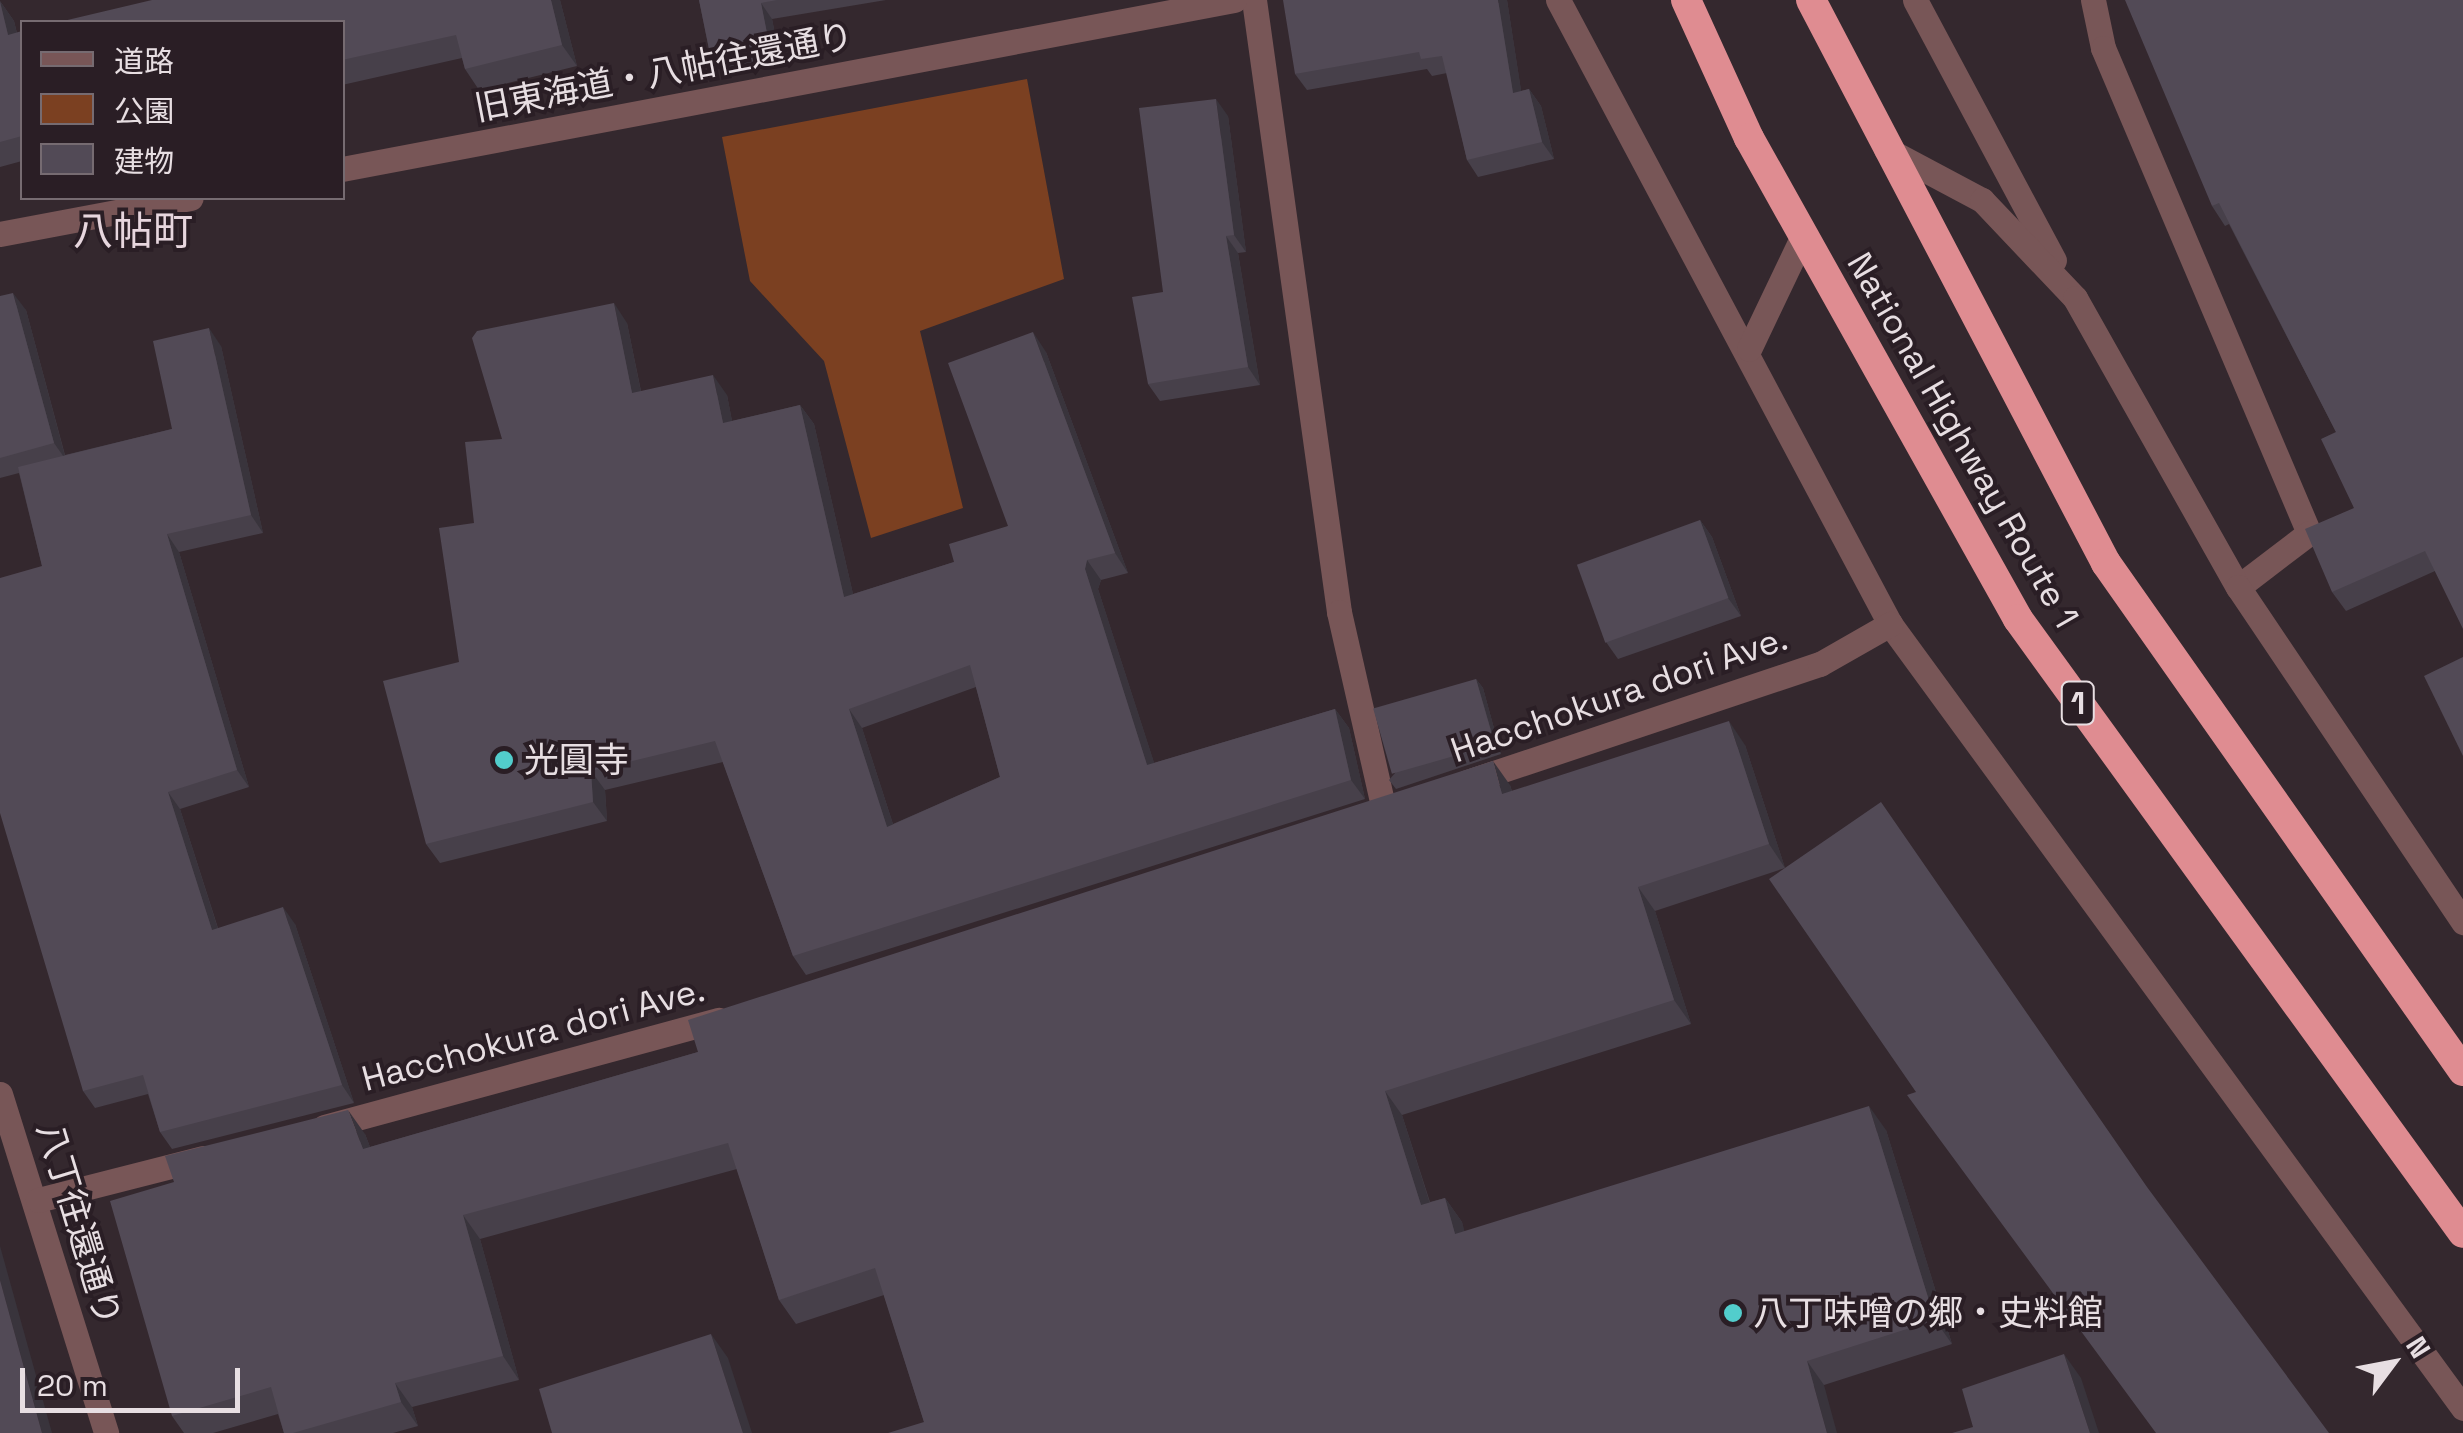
<!DOCTYPE html>
<html>
<head>
<meta charset="utf-8">
<style>
  body { margin:0 }
  #map { position:relative; width:2463px; height:1433px; overflow:hidden; background:#34282e; font-family:"Space Grotesk","Noto Sans JP",sans-serif }
  div>[style] { position:absolute }
  [style*='--x'] { left:calc(var(--x)*1px); top:calc(var(--y)*1px); width:calc(var(--w)*1px); rotate:calc(var(--a)*1deg) }
  .green>* { inset:0; background:#7b4021 }
  .minor>* { height:25px; margin:-12.5px; padding:0 12.5px; transform-origin:12.5px; border-radius:12.5px; background:#785657 }
  .highway>* { height:30px; margin:-15px; padding:0 15px; transform-origin:15px; border-radius:15px; background:#df8c91 }
  .wall>* { inset:0; background:#47404a }
  .shaded-wall>* { inset:0; background:#39343c }
  .building>* { inset:0; background:#524a56; transform-origin:0 0 }
  .dots>* { width:28px; height:28px; translate:-50% -50%; box-sizing:border-box; border:5px solid #2a1e25; border-radius:50% }
  span { translate:-50% -50%; white-space:nowrap; text-align:center; line-height:1.15; -webkit-text-stroke:8px #2a1e25; paint-order:stroke }
  .shield-label span { padding:2px 8px; background:#2a1e25; border:2px solid; border-radius:8px; -webkit-text-stroke-width:0 }
  .shield-label { font-size:32px; color:#e7dee2; font-weight:700 }
  .street-label { font-size:35px; color:#e7dee2 }
  .poi-label { font-size:35px; color:#e7dee2 }
  .left { translate:0 -50%; text-align:left }
  .quarter-label { font-size:40px; color:#e7d6de }
  .legend { position:absolute; left:20px; top:20px; width:325px; height:180px; box-sizing:border-box; background:#2a1e25; border:2px solid #766b71; margin:0; padding:12px 18px; list-style:none; font-size:30px; color:#e7dee2 }
  .legend li { display:flex; align-items:center; gap:20px; height:50px }
  .legend b { width:50px; border:2px solid #766b71 }
  .north { position:absolute; left:2343px; top:1313px; width:100px; height:100px; -webkit-text-stroke:8px #2a1e25; paint-order:stroke; rotate:58deg; font-size:28px; font-weight:700; line-height:40px; text-align:center; color:#e7dee2 }
  .north::after { content:''; display:block; margin:auto; width:35px; height:45px; background:#e7dee2; clip-path:polygon(50% 0,100% 100%,50% 72%,0 100%) }
  .scale { position:absolute; left:20px; top:1368px; width:220px; height:45px; box-sizing:border-box; border:5px solid #e7dee2; border-top:0; padding-left:12px; font-size:30px; line-height:35px; white-space:nowrap; color:#e7dee2; -webkit-text-stroke:8px #2a1e25; paint-order:stroke }
</style>
</head>
<body>
<div id="map">
  <div class="green">
    <div style="clip-path:polygon(1027px 79px,1064px 279px,920px 331px,963px 508px,871px 538px,824px 361px,750px 281px,722px 137px)"></div>
  </div>
  <div class="minor">
    <div style="--x:1254;--y:0;--w:618;--a:82.09"></div>
    <div style="--x:1339;--y:612;--w:203;--a:77.2"></div>
    <div style="--x:1558;--y:0;--w:707;--a:61.98"></div>
    <div style="--x:1890;--y:624;--w:971;--a:53.84"></div>
    <div style="--x:1915;--y:0;--w:295;--a:61.9"></div>
    <div style="--x:2093;--y:0;--w:49;--a:78.2"></div>
    <div style="--x:2103;--y:48;--w:527;--a:66.99"></div>
    <div style="--x:2309;--y:533;--w:89;--a:142.7"></div>
    <div style="--x:1886;--y:149;--w:109;--a:28"></div>
    <div style="--x:1982;--y:200;--w:135;--a:46.5"></div>
    <div style="--x:2075;--y:298;--w:332;--a:60.6"></div>
    <div style="--x:2238;--y:587;--w:404;--a:56.1"></div>
    <div style="--x:342;--y:169;--w:908;--a:-10.73"></div>
    <div style="--x:0;--y:234;--w:194;--a:-10.7"></div>
    <div style="--x:1749;--y:349;--w:123;--a:-64.5"></div>
    <div style="--x:1467;--y:782;--w:372;--a:-18.5"></div>
    <div style="--x:1820;--y:664;--w:81;--a:-29.7"></div>
    <div style="--x:0;--y:1094;--w:355;--a:72.6"></div>
    <div style="--x:324;--y:1127;--w:409;--a:-15.2"></div>
    <div style="--x:38;--y:1200;--w:170;--a:-14.3"></div>
  </div>
  <div class="highway">
    <div style="--x:1686;--y:0;--w:152;--a:65.5"></div>
    <div style="--x:1749;--y:138;--w:551;--a:60.78"></div>
    <div style="--x:2018;--y:619;--w:758;--a:54.07"></div>
    <div style="--x:1811;--y:0;--w:636;--a:62.35"></div>
    <div style="--x:2106;--y:563;--w:621;--a:54.9"></div>
  </div>
  <div class="wall">
    <div style="clip-path:polygon(560px 0,577px 66px,479px 90px,465px 69px,462px 58px,342px 85px,342px 22px)"></div>
    <div style="clip-path:polygon(699px 0,886px 0,772px 19px,780px 59px,722px 71px,710px 54px)"></div>
    <div style="clip-path:polygon(1507px 0,1521px 91px,1529px 89px,1541px 106px,1554px 159px,1478px 177px,1467px 160px,1447px 73px,1432px 76px,1427px 69px,1307px 90px,1295px 74px)"></div>
    <div style="clip-path:polygon(2463px 0,2435px 571px,2346px 611px,2332px 592px,2354px 508px,2336px 432px,2229px 224px,2225px 226px,2212px 206px)"></div>
    <div style="clip-path:polygon(0 1px,14px 21px,17px 33px,22px 31px,22px 161px,0 167px)"></div>
    <div style="clip-path:polygon(1228px 116px,1246px 252px,1238px 253px,1260px 385px,1160px 401px,1148px 384px,1163px 292px)"></div>
    <div style="clip-path:polygon(0 296px,26px 310px,65px 455px,172px 429px,221px 346px,263px 533px,179px 552px,249px 787px,180px 809px,218px 928px,295px 924px,354px 1103px,172px 1149px,160px 1132px,148px 1094px,95px 1108px,83px 1091px,42px 566px,19px 473px,0 478px)"></div>
    <div style="clip-path:polygon(evenodd,627px 323px,641px 391px,727px 395px,732px 421px,800px 405px,814px 424px,853px 594px,954px 562px,1008px 526px,1046px 352px,1128px 573px,1101px 580px,1098px 589px,1154px 763px,1335px 709px,1349px 728px,1365px 799px,806px 975px,793px 956px,723px 762px,605px 790px,607px 821px,440px 863px,426px 844px,459px 662px,474px 523px,502px 439px,627px 323px,976px 687px,1000px 777px,893px 824px,862px 728px,976px 687px)"></div>
    <div style="clip-path:polygon(1700px 520px,1712px 537px,1741px 616px,1618px 659px,1606px 642px)"></div>
    <div style="clip-path:polygon(1476px 679px,1483px 688px,1501px 754px,1396px 789px,1389px 780px)"></div>
    <div style="clip-path:polygon(1745px 745px,1785px 868px,1916px 1092px,1785px 868px,1655px 911px,1691px 1024px,1402px 1115px,1430px 1202px,1445px 1198px,1462px 1222px,1464px 1232px,1886px 1130px,1952px 1344px,1824px 1385px,924px 1422px,884px 1295px,796px 1324px,779px 1300px,737px 1169px,480px 1239px,519px 1380px,412px 1407px,418px 1426px,393px 1433px,284px 1433px,278px 1414px,213px 1433px,184px 1433px,172px 1416px,365px 1134px,370px 1147px,698px 1052px,1510px 785px,1512px 791px)"></div>
  </div>
  <div class="shaded-wall">
    <div style="clip-path:polygon(551px 0,560px 0,577px 66px,562px 45px)"></div>
    <div style="clip-path:polygon(1498px 0,1507px 0,1524px 109px,1513px 93px)"></div>
    <div style="clip-path:polygon(0 1px,14px 21px,22px 55px,8px 35px)"></div>
    <div style="clip-path:polygon(761px 3px,772px 19px,780px 59px,769px 43px)"></div>
    <div style="clip-path:polygon(1529px 89px,1541px 106px,1554px 159px,1542px 142px)"></div>
    <div style="clip-path:polygon(1216px 99px,1228px 116px,1246px 252px,1234px 235px)"></div>
    <div style="clip-path:polygon(1226px 236px,1238px 253px,1260px 385px,1248px 367px)"></div>
    <div style="clip-path:polygon(13px 293px,26px 310px,66px 460px,54px 443px)"></div>
    <div style="clip-path:polygon(614px 303px,627px 323px,645px 412px,632px 393px)"></div>
    <div style="clip-path:polygon(209px 328px,221px 346px,263px 533px,251px 515px)"></div>
    <div style="clip-path:polygon(1033px 332px,1046px 352px,1128px 573px,1115px 553px)"></div>
    <div style="clip-path:polygon(713px 375px,727px 395px,736px 442px,723px 423px)"></div>
    <div style="clip-path:polygon(800px 405px,814px 424px,858px 616px,844px 597px)"></div>
    <div style="clip-path:polygon(1700px 520px,1712px 537px,1741px 616px,1728px 598px)"></div>
    <div style="clip-path:polygon(167px 534px,179px 552px,249px 787px,237px 770px)"></div>
    <div style="clip-path:polygon(1087px 560px,1101px 580px,1098px 589px,1161px 784px,1147px 765px,1085px 569px)"></div>
    <div style="clip-path:polygon(1476px 679px,1483px 688px,1501px 754px,1495px 744px)"></div>
    <div style="clip-path:polygon(849px 709px,862px 728px,900px 846px,887px 827px)"></div>
    <div style="clip-path:polygon(1335px 709px,1349px 728px,1365px 799px,1351px 780px)"></div>
    <div style="clip-path:polygon(1729px 721px,1745px 745px,1785px 868px,1769px 844px)"></div>
    <div style="clip-path:polygon(1493px 761px,1510px 785px,1519px 818px,1502px 794px)"></div>
    <div style="clip-path:polygon(591px 771px,605px 790px,607px 821px,593px 802px)"></div>
    <div style="clip-path:polygon(168px 792px,180px 809px,224px 948px,212px 930px)"></div>
    <div style="clip-path:polygon(1638px 887px,1655px 911px,1691px 1024px,1674px 1000px)"></div>
    <div style="clip-path:polygon(283px 907px,295px 924px,354px 1103px,342px 1085px)"></div>
    <div style="clip-path:polygon(1385px 1091px,1402px 1115px,1438px 1229px,1421px 1205px)"></div>
    <div style="clip-path:polygon(1869px 1106px,1886px 1130px,1952px 1344px,1935px 1320px)"></div>
    <div style="clip-path:polygon(348px 1110px,365px 1134px,380px 1173px,363px 1149px)"></div>
    <div style="clip-path:polygon(1445px 1198px,1462px 1222px,1472px 1258px,1455px 1234px)"></div>
    <div style="clip-path:polygon(463px 1215px,480px 1239px,519px 1380px,503px 1356px)"></div>
    <div style="clip-path:polygon(0 1246px,52px 1433px,42px 1433px,0 1280px)"></div>
    <div style="clip-path:polygon(711px 1334px,728px 1358px,752px 1433px,743px 1433px)"></div>
    <div style="clip-path:polygon(2064px 1354px,2081px 1378px,2099px 1433px,2090px 1433px)"></div>
    <div style="clip-path:polygon(1807px 1361px,1824px 1385px,1837px 1433px,1827px 1433px)"></div>
    <div style="clip-path:polygon(395px 1383px,412px 1407px,418px 1426px,401px 1402px)"></div>
  </div>
  <div class="building">
    <div style="clip-path:polygon(152px 0,551px 0,562px 45px,465px 69px,456px 35px,342px 60px,342px 22px,59px 22px)"></div>
    <div style="clip-path:polygon(699px 0,777px 0,761px 3px,769px 43px,710px 54px)"></div>
    <div style="clip-path:polygon(1283px 0,1498px 0,1513px 93px,1529px 89px,1542px 142px,1467px 160px,1442px 56px,1421px 59px,1419px 52px,1295px 74px)"></div>
    <div style="clip-path:polygon(2125px 0,2463px 0,2463px 629px,2425px 551px,2332px 592px,2305px 529px,2354px 508px,2321px 439px,2336px 432px,2219px 203px,2212px 206px)"></div>
    <div style="clip-path:polygon(0 2px,8px 35px,22px 31px,22px 136px,0 142px)"></div>
    <div style="clip-path:polygon(1216px 99px,1234px 235px,1226px 236px,1248px 367px,1148px 384px,1132px 297px,1163px 292px,1139px 108px)"></div>
    <div style="clip-path:polygon(13px 293px,54px 443px,0 458px,0 296px)"></div>
    <div style="clip-path:polygon(evenodd,614px 303px,632px 393px,713px 375px,723px 423px,800px 405px,844px 597px,954px 562px,949px 544px,1008px 526px,948px 363px,1033px 332px,1115px 553px,1087px 560px,1085px 569px,1147px 765px,1335px 709px,1351px 780px,793px 956px,715px 741px,591px 771px,593px 802px,426px 844px,383px 681px,459px 662px,439px 528px,474px 523px,465px 442px,502px 439px,472px 338px,477px 331px,614px 303px,970px 665px,1000px 777px,887px 827px,849px 709px,970px 665px)"></div>
    <div style="clip-path:polygon(209px 328px,251px 515px,167px 534px,237px 770px,168px 792px,212px 930px,283px 907px,342px 1085px,160px 1132px,143px 1075px,83px 1091px,0 813px,0 578px,42px 566px,18px 467px,172px 429px,153px 341px)"></div>
    <div style="left:1700px;top:520px;width:83px;height:131px;rotate:70deg"></div>
    <div style="clip-path:polygon(2463px 657px,2463px 756px,2424px 676px)"></div>
    <div style="left:1476px;top:679px;width:68px;height:107px;rotate:74deg"></div>
    <div style="clip-path:polygon(1729px 721px,1769px 844px,1638px 887px,1674px 1000px,1385px 1091px,1421px 1205px,1445px 1198px,1455px 1234px,1869px 1106px,1935px 1320px,1807px 1361px,1827px 1433px,888px 1433px,924px 1422px,875px 1268px,779px 1300px,728px 1143px,463px 1215px,503px 1356px,395px 1383px,401px 1402px,293px 1433px,284px 1433px,271px 1387px,172px 1416px,110px 1201px,174px 1182px,165px 1156px,348px 1110px,363px 1149px,698px 1052px,688px 1020px,1493px 761px,1502px 794px)"></div>
    <div style="clip-path:polygon(1881px 802px,2147px 1187px,2329px 1433px,2156px 1433px,1907px 1095px,1916px 1092px,1769px 879px)"></div>
    <div style="clip-path:polygon(0 1280px,42px 1433px,0 1433px)"></div>
    <div style="clip-path:polygon(711px 1334px,743px 1433px,552px 1433px,539px 1389px)"></div>
    <div style="clip-path:polygon(2064px 1354px,2090px 1433px,1952px 1433px,1973px 1427px,1962px 1389px)"></div>
  </div>
  <div class="dots">
    <div style="left:504px;top:760px;background:#52cdcc"></div>
    <div style="left:1733px;top:1313px;background:#52cdcc"></div>
  </div>
  <div class="shield-label">
    <span style="left:2078px;top:703px">1</span>
  </div>
  <div class="street-label">
    <span style="left:664px;top:72px;rotate:-11deg">旧東海道・八帖往還通り</span>
    <span style="left:1963px;top:440px;rotate:60deg">National Highway Route 1</span>
    <span style="left:1619px;top:694px;rotate:-19deg">Hacchokura dori Ave.</span>
    <span style="left:533px;top:1034px;rotate:-15deg">Hacchokura dori Ave.</span>
    <span style="left:79px;top:1224px;rotate:73deg">八丁往還通り</span>
  </div>
  <div class="poi-label">
    <span class="left" style="left:524px;top:760px">光圓寺</span>
    <span class="left" style="left:1753px;top:1313px">八丁味噌の郷・史料館</span>
  </div>
  <div class="quarter-label">
    <span style="left:133px;top:232px">八帖町</span>
  </div>
  <ul class="legend">
  <li><b style="height:12px;background:#785657"></b>道路</li>
  <li><b style="height:28px;background:#7b4021"></b>公園</li>
  <li><b style="height:28px;background:#524a56"></b>建物</li>
  </ul>
  <div class="north">N</div>
  <div class="scale">20 m</div>
</div>
</body>
</html>
